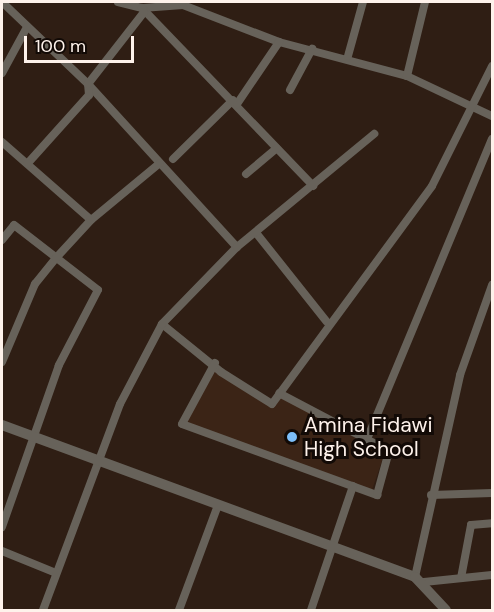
<!DOCTYPE html>
<html>
<head>
<meta charset="utf-8">
<style>
  body { margin:0 }
  #map { position:relative; width:494px; height:612px; overflow:hidden; background:#2f1e14; font-family:"DM Sans",sans-serif }
  div>[style] { position:absolute }
  [style*='--x'] { left:calc(var(--x)*1px); top:calc(var(--y)*1px); width:calc(var(--w)*1px); rotate:calc(var(--a)*1deg) }
  .built>* { inset:0; background:#3b2416 }
  .minor>* { height:8px; margin:-4px; padding:0 4px; transform-origin:4px; border-radius:4px; background:#67625a }
  .tertiary>* { height:10px; margin:-5px; padding:0 5px; transform-origin:5px; border-radius:5px; background:#67625a }
  .dots>* { width:16px; height:16px; translate:-50% -50%; box-sizing:border-box; border:3px solid #120a06; border-radius:50% }
  span { translate:-50% -50%; white-space:nowrap; text-align:center; line-height:1.15; -webkit-text-stroke:6px #120a06; paint-order:stroke }
  .poi-label { font-size:21px; color:#fef2eb }
  .left { translate:0 -50%; text-align:left }
  .frame { position:absolute; inset:0; border:3px solid #fef2eb; pointer-events:none }
  .scale { position:absolute; left:24px; top:36px; width:110px; height:27px; box-sizing:border-box; border:3px solid #fef2eb; border-top:0; padding-left:8px; font-size:18px; line-height:21px; white-space:nowrap; color:#fef2eb; -webkit-text-stroke:4px #120a06; paint-order:stroke }
</style>
</head>
<body>
<div id="map">
  <div class="built">
    <div style="clip-path:polygon(213px 371px,273px 406px,280px 394px,385px 452px,372px 490px,184px 422px)"></div>
  </div>
  <div class="minor">
    <div style="--x:2;--y:2;--w:119;--a:43.6"></div>
    <div style="--x:88;--y:84;--w:221;--a:47.6"></div>
    <div style="--x:118;--y:2;--w:25;--a:14"></div>
    <div style="--x:142;--y:8;--w:41;--a:-4.2"></div>
    <div style="--x:183;--y:5;--w:103;--a:21.1"></div>
    <div style="--x:279;--y:42;--w:132;--a:14.9"></div>
    <div style="--x:407;--y:76;--w:94;--a:25.2"></div>
    <div style="--x:142;--y:8;--w:247;--a:46.1"></div>
    <div style="--x:348;--y:56;--w:56;--a:-74.5"></div>
    <div style="--x:2;--y:73;--w:52;--a:-61.5"></div>
    <div style="--x:407;--y:76;--w:76;--a:-76.3"></div>
    <div style="--x:290;--y:90;--w:47;--a:-61.8"></div>
    <div style="--x:237;--y:104;--w:75;--a:-55.9"></div>
    <div style="--x:2;--y:142;--w:118;--a:41.2"></div>
    <div style="--x:173;--y:159;--w:84;--a:-44.5"></div>
    <div style="--x:28;--y:163;--w:91;--a:-48.1"></div>
    <div style="--x:89;--y:95;--w:11;--a:-95"></div>
    <div style="--x:88;--y:84;--w:91;--a:-52.1"></div>
    <div style="--x:246;--y:174;--w:40;--a:-40"></div>
    <div style="--x:257;--y:234;--w:112;--a:51.5"></div>
    <div style="--x:2;--y:240;--w:19;--a:-51"></div>
    <div style="--x:14;--y:225;--w:106;--a:37.7"></div>
    <div style="--x:98;--y:290;--w:85;--a:117.5"></div>
    <div style="--x:59;--y:365;--w:172;--a:109.4"></div>
    <div style="--x:162;--y:324;--w:76;--a:39.1"></div>
    <div style="--x:221;--y:372;--w:60;--a:32.1"></div>
    <div style="--x:272;--y:404;--w:270;--a:-53.7"></div>
    <div style="--x:432;--y:186;--w:134;--a:-63.4"></div>
    <div style="--x:2;--y:362;--w:85;--a:-67.1"></div>
    <div style="--x:35;--y:284;--w:33;--a:-51"></div>
    <div style="--x:56;--y:258;--w:52;--a:-47.4"></div>
    <div style="--x:91;--y:220;--w:89;--a:-39.6"></div>
    <div style="--x:215;--y:363;--w:69;--a:118.4"></div>
    <div style="--x:182;--y:424;--w:208;--a:20"></div>
    <div style="--x:377;--y:495;--w:46;--a:-74.7"></div>
    <div style="--x:389;--y:451;--w:124;--a:-152.2"></div>
    <div style="--x:367;--y:439;--w:325;--a:-67.4"></div>
    <div style="--x:431;--y:495;--w:61;--a:-1.9"></div>
    <div style="--x:2;--y:551;--w:58;--a:22.2"></div>
    <div style="--x:415;--y:577;--w:207;--a:-77.4"></div>
    <div style="--x:460;--y:375;--w:96;--a:-70.4"></div>
    <div style="--x:461;--y:578;--w:54;--a:-79.3"></div>
    <div style="--x:471;--y:525;--w:21;--a:-5"></div>
    <div style="--x:424;--y:582;--w:68;--a:-5.9"></div>
    <div style="--x:43;--y:610;--w:220;--a:-69.5"></div>
    <div style="--x:120;--y:404;--w:90;--a:-62.3"></div>
    <div style="--x:162;--y:324;--w:107;--a:-45.8"></div>
    <div style="--x:237;--y:247;--w:178;--a:-39.5"></div>
    <div style="--x:179;--y:610;--w:112;--a:-69.6"></div>
    <div style="--x:311;--y:610;--w:131;--a:-71.3"></div>
  </div>
  <div class="tertiary">
    <div style="--x:2;--y:425;--w:440;--a:20.2"></div>
    <div style="--x:415;--y:577;--w:45;--a:46.8"></div>
  </div>
  <div class="dots">
    <div style="left:292px;top:437px;background:#7cbef9"></div>
  </div>
  <div class="poi-label">
    <span class="left" style="left:304px;top:437px">Amina Fidawi<br>High School</span>
  </div>
  <div class="frame"></div>
  <div class="scale">100 m</div>
</div>
</body>
</html>
